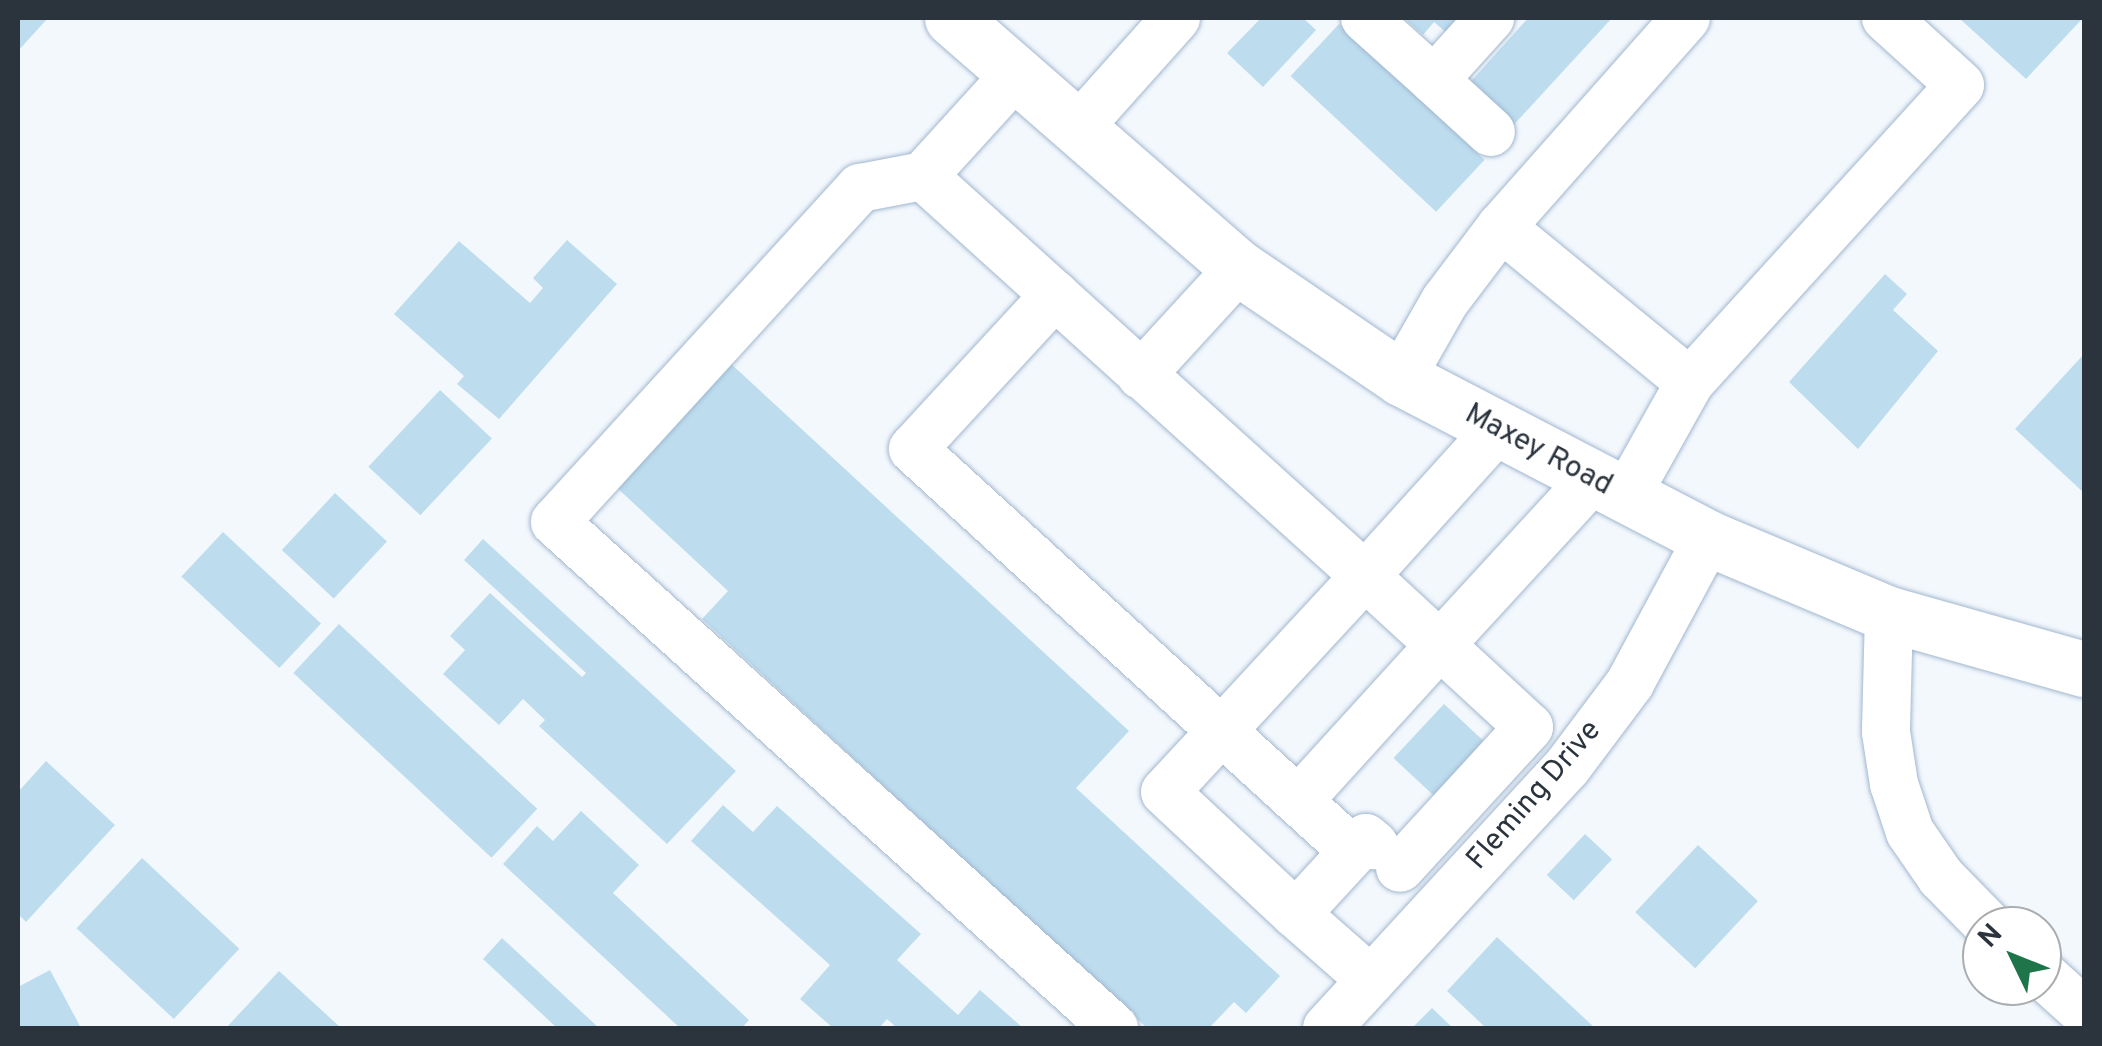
<!DOCTYPE html>
<html>
<head>
<meta charset="utf-8">
<style>
  body { margin:0 }
  #map { position:relative; width:2102px; height:1046px; overflow:hidden; background:#f3f8fd; font-family:Overpass,sans-serif }
  div>[style] { position:absolute }
  [style*='--x'] { left:calc(var(--x)*1px); top:calc(var(--y)*1px); width:calc(var(--w)*1px); rotate:calc(var(--a)*1deg) }
  .building>* { inset:0; background:#bdddef; transform-origin:0 0 }
  .roads { filter:drop-shadow(0 0 2px #a2b7cf) drop-shadow(0 0 2px #a2b7cf) }
  .minor>* { height:48px; margin:-24px; padding:0 24px; transform-origin:24px; border-radius:24px; background:#fff }
  .major>* { height:55px; margin:-27.5px; padding:0 27.5px; transform-origin:27.5px; border-radius:27.5px; background:#fff }
  span { translate:-50% -50%; white-space:nowrap; text-align:center; line-height:1.15; -webkit-text-stroke:9px #fff; paint-order:stroke }
  .street-label { font-size:30px; color:#2b343d }
  .frame { position:absolute; inset:0; border:20px solid #2b343d; pointer-events:none }
  .north { position:absolute; left:1962px; top:906px; width:100px; height:100px; box-sizing:border-box; background:#fff; border:2px solid #aaaeb1; border-radius:50%; rotate:313deg; font-size:28px; font-weight:700; line-height:40px; text-align:center; color:#2b343d }
  .north::after { content:''; display:block; margin:auto; width:35px; height:45px; background:#1d7549; clip-path:polygon(50% 0,100% 100%,50% 72%,0 100%) }
</style>
</head>
<body>
<div id="map">
  <div class="building">
    <div style="clip-path:polygon(18px 18px,48px 18px,18px 51px)"></div>
    <div style="clip-path:polygon(1261px 18px,1303px 18px,1316px 30px,1263px 87px,1227px 53px)"></div>
    <div style="clip-path:polygon(1404px 18px,1465px 18px,1449px 35px,1434px 22px,1423px 35px)"></div>
    <div style="clip-path:polygon(1528px 18px,1612px 18px,1510px 129px,1465px 88px)"></div>
    <div style="clip-path:polygon(1959px 18px,2083px 18px,2026px 79px)"></div>
    <div style="left:1339px;top:24px;width:199px;height:71px;rotate:43deg"></div>
    <div style="clip-path:polygon(567px 240px,617px 284px,499px 419px,457px 384px,464px 376px,394px 314px,459px 241px,530px 303px,543px 288px,533px 278px)"></div>
    <div style="clip-path:polygon(1885px 274px,1907px 294px,1893px 310px,1938px 351px,1858px 449px,1789px 382px)"></div>
    <div style="clip-path:polygon(2084px 354px,2084px 493px,2015px 429px)"></div>
    <div style="clip-path:polygon(729px 362px,1129px 731px,1076px 788px,1280px 976px,1246px 1013px,1234px 1002px,1209px 1028px,1147px 1028px,702px 619px,728px 591px,615px 486px)"></div>
    <div style="left:440px;top:390px;width:71px;height:105px;rotate:43deg"></div>
    <div style="left:335px;top:493px;width:71px;height:78px;rotate:43deg"></div>
    <div style="left:223px;top:532px;width:134px;height:61px;rotate:43deg"></div>
    <div style="clip-path:polygon(483px 539px,736px 771px,667px 844px,539px 726px,545px 720px,523px 699px,499px 725px,443px 674px,465px 650px,450px 636px,490px 593px,582px 677px,586px 673px,464px 560px)"></div>
    <div style="left:339px;top:624px;width:271px;height:67px;rotate:43deg"></div>
    <div style="left:1444px;top:704px;width:71px;height:74px;rotate:43deg"></div>
    <div style="clip-path:polygon(46px 761px,115px 825px,26px 922px,18px 914px,18px 792px)"></div>
    <div style="clip-path:polygon(723px 805px,753px 832px,777px 806px,921px 934px,897px 960px,958px 1015px,980px 990px,1023px 1028px,897px 1028px,887px 1019px,879px 1028px,833px 1028px,800px 999px,830px 965px,691px 841px)"></div>
    <div style="clip-path:polygon(581px 811px,639px 865px,613px 893px,749px 1020px,742px 1028px,680px 1028px,503px 864px,537px 826px,553px 841px)"></div>
    <div style="left:1585px;top:834px;width:37px;height:56px;rotate:43deg"></div>
    <div style="left:1698px;top:845px;width:82px;height:92px;rotate:43deg"></div>
    <div style="left:142px;top:858px;width:133px;height:96px;rotate:43deg"></div>
    <div style="clip-path:polygon(1497px 937px,1595px 1028px,1486px 1028px,1447px 991px)"></div>
    <div style="clip-path:polygon(502px 938px,599px 1028px,557px 1028px,483px 959px)"></div>
    <div style="clip-path:polygon(50px 970px,81px 1028px,18px 1028px,18px 987px)"></div>
    <div style="clip-path:polygon(279px 971px,341px 1028px,226px 1028px)"></div>
    <div style="clip-path:polygon(1432px 1008px,1453px 1028px,1412px 1028px)"></div>
  </div>
  <div class="roads">
    <div class="minor">
      <div style="--x:1365;--y:18;--w:93;--a:41.9"></div>
      <div style="--x:1434;--y:80;--w:84;--a:-47.9"></div>
      <div style="--x:1015;--y:75;--w:137;--a:132.3"></div>
      <div style="--x:923;--y:176;--w:596;--a:42.14"></div>
      <div style="--x:1365;--y:576;--w:294;--a:132.8"></div>
      <div style="--x:1165;--y:792;--w:179;--a:43"></div>
      <div style="--x:1434;--y:80;--w:77;--a:42.4"></div>
      <div style="--x:1076;--y:130;--w:150;--a:-48.2"></div>
      <div style="--x:923;--y:176;--w:64;--a:169.2"></div>
      <div style="--x:860;--y:188;--w:452;--a:132.4"></div>
      <div style="--x:555;--y:522;--w:754;--a:42.15"></div>
      <div style="--x:1501;--y:227;--w:244;--a:39.4"></div>
      <div style="--x:1690;--y:382;--w:401;--a:-47.7"></div>
      <div style="--x:1960;--y:85;--w:100;--a:-137.8"></div>
      <div style="--x:1055;--y:295;--w:209;--a:132.7"></div>
      <div style="--x:913;--y:449;--w:596;--a:42.42"></div>
      <div style="--x:1141;--y:375;--w:145;--a:-47.5"></div>
      <div style="--x:1401;--y:378;--w:89;--a:-60.3"></div>
      <div style="--x:1445;--y:301;--w:93;--a:-52.9"></div>
      <div style="--x:1501;--y:227;--w:279;--a:-48.5"></div>
      <div style="--x:1497;--y:430;--w:197;--a:132.1"></div>
      <div style="--x:1365;--y:576;--w:102;--a:42.6"></div>
      <div style="--x:1440;--y:645;--w:223;--a:-47.4"></div>
      <div style="--x:1625;--y:498;--w:133;--a:-60.7"></div>
      <div style="--x:1889;--y:614;--w:118;--a:91.5"></div>
      <div style="--x:1886;--y:732;--w:53;--a:81.3"></div>
      <div style="--x:1894;--y:784;--w:51;--a:71.6"></div>
      <div style="--x:1910;--y:832;--w:55;--a:55.4"></div>
      <div style="--x:1941;--y:877;--w:69;--a:45.6"></div>
      <div style="--x:1298;--y:801;--w:211;--a:-47.7"></div>
      <div style="--x:1440;--y:645;--w:121;--a:42.7"></div>
      <div style="--x:1529;--y:727;--w:191;--a:132.5"></div>
      <div style="--x:2042;--y:974;--w:57;--a:42.1"></div>
      <div style="--x:1371;--y:980;--w:100;--a:-138.7"></div>
      <div style="--x:1296;--y:914;--w:103;--a:-47.4"></div>
      <div style="--x:1366;--y:838;--w:11;--a:41"></div>
      <div style="--x:1327;--y:1028;--w:356;--a:-47.4"></div>
      <div style="--x:1568;--y:766;--w:104;--a:-53.2"></div>
      <div style="--x:1630;--y:683;--w:165;--a:-61.7"></div>
    </div>
    <div class="major">
      <div style="--x:952;--y:18;--w:381;--a:41.1"></div>
      <div style="--x:1239;--y:268;--w:196;--a:34.2"></div>
      <div style="--x:1401;--y:378;--w:346;--a:27.5"></div>
      <div style="--x:1708;--y:538;--w:196;--a:22.8"></div>
      <div style="--x:1889;--y:614;--w:203;--a:15.8"></div>
    </div>
  </div>
  <div class="street-label">
    <span style="left:1538px;top:451px;rotate:28deg">Maxey Road</span>
    <span style="left:1535px;top:796px;rotate:-49deg">Fleming Drive</span>
  </div>
  <div class="frame"></div>
  <div class="north">N</div>
</div>
</body>
</html>
